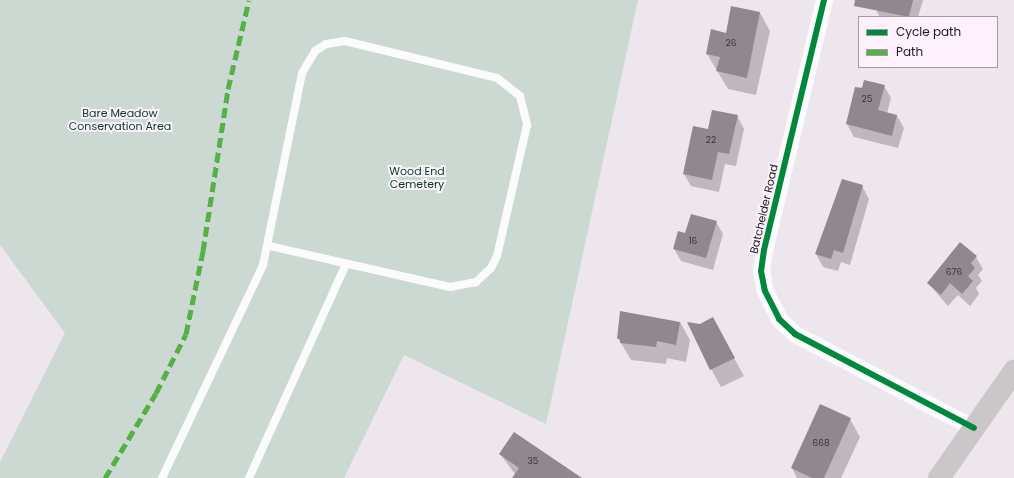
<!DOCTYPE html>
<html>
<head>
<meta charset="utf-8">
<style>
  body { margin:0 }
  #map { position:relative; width:1014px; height:478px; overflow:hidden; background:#eee6ed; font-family:Poppins,sans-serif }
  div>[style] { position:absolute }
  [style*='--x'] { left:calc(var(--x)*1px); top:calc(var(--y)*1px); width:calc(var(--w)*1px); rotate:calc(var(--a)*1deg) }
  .green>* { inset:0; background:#cbd9d2 }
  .shadow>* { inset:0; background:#0003 }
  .building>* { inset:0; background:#8f888c }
  .lane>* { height:8px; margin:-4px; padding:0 4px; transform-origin:4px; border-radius:4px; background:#fcfbfc }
  .street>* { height:17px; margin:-8.5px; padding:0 8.5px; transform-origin:8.5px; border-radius:8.5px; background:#fcfbfc }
  .secondary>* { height:22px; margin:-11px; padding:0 11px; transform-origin:11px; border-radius:11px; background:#cbc6c7 }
  .quiet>* { height:5px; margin-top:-2.5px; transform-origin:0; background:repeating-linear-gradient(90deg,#55b145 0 10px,transparent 0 15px) }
  .cycleway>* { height:6px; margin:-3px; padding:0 3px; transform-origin:3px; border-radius:3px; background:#00873e }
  span { translate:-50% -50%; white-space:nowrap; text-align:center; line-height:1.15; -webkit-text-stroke:4px #fdf1fc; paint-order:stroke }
  .number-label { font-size:9px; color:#3b353a }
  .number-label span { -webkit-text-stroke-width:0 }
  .park-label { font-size:11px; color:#003b21 }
  .street-label { font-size:11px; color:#1f191e }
  .legend { position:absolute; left:858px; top:16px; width:140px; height:52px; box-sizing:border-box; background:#fdf1fc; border:1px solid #a49ba3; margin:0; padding:5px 7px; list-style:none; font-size:12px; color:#1f191e }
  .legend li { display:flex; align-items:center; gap:8px; height:20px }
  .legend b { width:20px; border:1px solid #a49ba3 }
</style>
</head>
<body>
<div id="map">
  <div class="green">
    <div style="clip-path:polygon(0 0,638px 0,546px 424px,404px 355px,344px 478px,0 478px,0 462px,65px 333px,0 245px)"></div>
  </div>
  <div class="shadow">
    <div style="clip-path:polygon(880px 0,923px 0,918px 17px,880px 17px,877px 12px)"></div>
    <div style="clip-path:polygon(732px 7px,760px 13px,770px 31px,756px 95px,728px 89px,707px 54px,727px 34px)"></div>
    <div style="clip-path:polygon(884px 86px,891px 98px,887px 113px,897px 116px,904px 128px,898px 148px,854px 137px,847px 124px,856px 88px)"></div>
    <div style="clip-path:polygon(737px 116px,744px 129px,736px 166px,725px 164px,719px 192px,691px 186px,684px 174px,709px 130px)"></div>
    <div style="clip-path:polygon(862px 186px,869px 199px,850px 265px,841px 262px,838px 271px,823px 267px,816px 254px)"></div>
    <div style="clip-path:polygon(716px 222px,723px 234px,713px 270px,681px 261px,674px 249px,686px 235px)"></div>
    <div style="clip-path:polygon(976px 257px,983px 269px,978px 275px,982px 281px,976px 288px,979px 294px,970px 306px,958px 295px,948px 306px,928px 283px)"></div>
    <div style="clip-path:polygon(680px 322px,690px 340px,686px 362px,667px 358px,666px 364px,631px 360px,618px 338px)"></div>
    <div style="clip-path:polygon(722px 336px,744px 376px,721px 387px,711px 369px)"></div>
    <div style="clip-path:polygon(820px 406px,850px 419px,860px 437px,841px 478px,797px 478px,792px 468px)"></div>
    <div style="clip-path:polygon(500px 454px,574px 478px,518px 478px)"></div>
  </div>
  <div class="building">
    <div style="clip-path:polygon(855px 0,913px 0,909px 17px,854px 6px)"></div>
    <div style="clip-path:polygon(731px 6px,760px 12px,747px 78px,716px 71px,720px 57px,706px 54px,711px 29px,726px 33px)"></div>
    <div style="clip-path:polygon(864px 80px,885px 85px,878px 110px,897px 115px,892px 136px,846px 124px,855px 87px,862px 88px)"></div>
    <div style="clip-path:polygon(712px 110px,738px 115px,729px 154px,718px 152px,712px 180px,683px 174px,693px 126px,708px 129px)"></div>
    <div style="clip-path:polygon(842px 179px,863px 185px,843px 253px,834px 250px,831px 259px,815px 254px)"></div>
    <div style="clip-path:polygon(691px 214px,717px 221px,706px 258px,673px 249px,678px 231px,685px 233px)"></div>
    <div style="clip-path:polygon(960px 242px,977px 256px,971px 263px,975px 268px,968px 276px,973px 281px,962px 294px,950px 283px,941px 295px,927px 283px)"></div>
    <div style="clip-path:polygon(620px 311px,680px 322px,676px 345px,657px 341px,656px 347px,620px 343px,620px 339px,617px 339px)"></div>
    <div style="clip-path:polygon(713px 317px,735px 358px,710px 370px,687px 322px,700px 324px)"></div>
    <div style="clip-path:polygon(820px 404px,851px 418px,824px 478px,812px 478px,791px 468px)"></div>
    <div style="clip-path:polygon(514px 432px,582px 478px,512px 478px,519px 468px,499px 454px)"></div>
  </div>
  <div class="lane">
    <div style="--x:162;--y:478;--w:236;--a:-64.6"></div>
    <div style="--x:263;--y:265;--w:196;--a:-78.5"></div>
    <div style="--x:302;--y:73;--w:26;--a:-59"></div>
    <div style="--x:315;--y:51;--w:13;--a:-32"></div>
    <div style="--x:326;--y:44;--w:19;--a:-9"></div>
    <div style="--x:345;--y:41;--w:156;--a:13.7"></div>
    <div style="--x:497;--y:78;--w:29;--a:38"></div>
    <div style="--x:520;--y:96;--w:30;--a:76"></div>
    <div style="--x:527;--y:125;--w:134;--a:102.9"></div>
    <div style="--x:497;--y:256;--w:13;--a:117"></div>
    <div style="--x:491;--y:268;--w:21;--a:137"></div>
    <div style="--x:476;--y:282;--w:26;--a:169"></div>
    <div style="--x:450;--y:287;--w:186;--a:-167.2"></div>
    <div style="--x:249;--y:478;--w:235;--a:-65.6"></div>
  </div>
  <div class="street">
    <div style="--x:824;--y:0;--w:257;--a:103.5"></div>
    <div style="--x:764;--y:250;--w:21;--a:98"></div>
    <div style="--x:761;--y:271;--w:20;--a:79"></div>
    <div style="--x:765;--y:291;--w:31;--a:63"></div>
    <div style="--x:779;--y:319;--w:22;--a:43"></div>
    <div style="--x:795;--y:334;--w:202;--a:27.7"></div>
  </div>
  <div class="secondary">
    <div style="--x:939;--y:478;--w:131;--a:-55"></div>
  </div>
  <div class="quiet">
    <div style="--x:105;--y:478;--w:99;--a:-59"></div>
    <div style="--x:156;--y:393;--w:66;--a:-63"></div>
    <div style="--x:186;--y:334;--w:85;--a:-78.4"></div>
    <div style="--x:203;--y:251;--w:164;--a:-81.2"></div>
    <div style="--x:228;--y:89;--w:91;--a:-76.7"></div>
  </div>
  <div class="cycleway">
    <div style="--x:824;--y:0;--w:257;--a:103.5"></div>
    <div style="--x:764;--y:250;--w:21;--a:98"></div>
    <div style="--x:761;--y:271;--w:20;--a:79"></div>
    <div style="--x:765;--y:291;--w:31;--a:63"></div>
    <div style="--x:779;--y:319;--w:22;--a:43"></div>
    <div style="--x:795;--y:334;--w:202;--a:27.7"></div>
  </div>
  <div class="number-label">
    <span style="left:731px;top:43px">26</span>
    <span style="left:867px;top:99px">25</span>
    <span style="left:711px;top:140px">22</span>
    <span style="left:693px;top:241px">16</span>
    <span style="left:954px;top:272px">676</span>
    <span style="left:821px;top:443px">668</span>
    <span style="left:533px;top:461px">35</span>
  </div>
  <div class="park-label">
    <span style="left:120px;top:120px">Bare Meadow<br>Conservation Area</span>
    <span style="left:417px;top:178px">Wood End<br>Cemetery</span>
  </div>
  <div class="street-label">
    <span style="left:764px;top:209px;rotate:-77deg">Batchelder Road</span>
  </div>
  <ul class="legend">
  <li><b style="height:5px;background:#00873e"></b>Cycle path</li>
  <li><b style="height:5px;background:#55b145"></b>Path</li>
  </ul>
</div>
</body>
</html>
